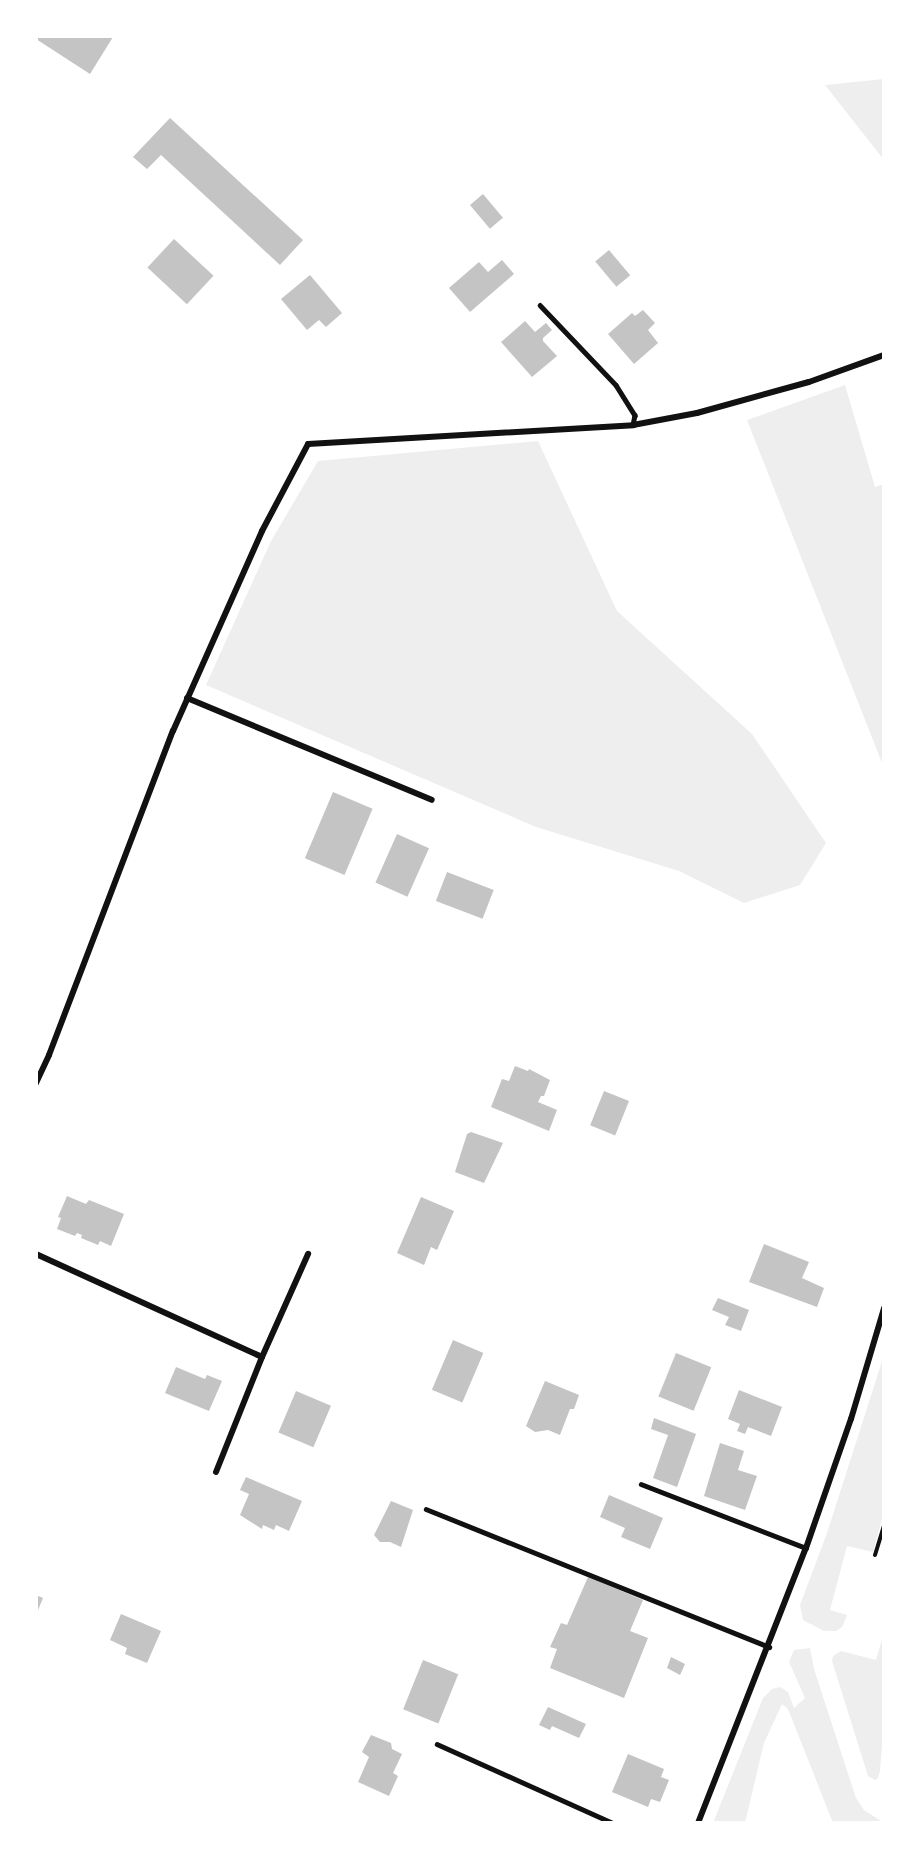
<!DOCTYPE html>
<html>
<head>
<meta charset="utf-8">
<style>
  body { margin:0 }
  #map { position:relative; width:920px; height:1859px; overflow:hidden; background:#fff; font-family:"Source Serif 4",serif }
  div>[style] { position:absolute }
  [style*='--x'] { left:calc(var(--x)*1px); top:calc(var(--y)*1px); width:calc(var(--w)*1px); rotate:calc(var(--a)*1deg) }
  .green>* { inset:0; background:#eee }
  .building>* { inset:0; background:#c4c4c4; transform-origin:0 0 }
  .path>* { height:4px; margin:-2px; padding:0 2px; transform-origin:2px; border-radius:2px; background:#111 }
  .service>* { height:4.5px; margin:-2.25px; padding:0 2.25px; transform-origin:2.25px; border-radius:2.25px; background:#111 }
  .minor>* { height:6px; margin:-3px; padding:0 3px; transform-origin:3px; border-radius:3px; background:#111 }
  span { translate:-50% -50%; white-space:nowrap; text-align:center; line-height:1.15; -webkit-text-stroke:4.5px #fff; paint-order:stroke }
  .frame { position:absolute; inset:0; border:38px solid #fff; pointer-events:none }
</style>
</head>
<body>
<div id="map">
  <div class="green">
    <div style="clip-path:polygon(884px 79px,884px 160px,825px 85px)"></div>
    <div style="clip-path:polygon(845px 385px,875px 487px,884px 484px,884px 768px,747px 420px)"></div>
    <div style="clip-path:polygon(538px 441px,617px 611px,752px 734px,826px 843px,800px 885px,744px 903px,679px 871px,536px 827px,206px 685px,271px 541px,318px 461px)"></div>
    <div style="clip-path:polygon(884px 1355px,884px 1512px,873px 1552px,847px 1546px,830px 1610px,847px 1615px,842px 1627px,836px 1631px,824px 1631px,803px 1620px,800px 1605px,827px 1533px)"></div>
    <div style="clip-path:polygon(884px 1632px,884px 1722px,880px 1771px,878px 1778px,875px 1780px,868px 1776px,832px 1661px,833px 1656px,841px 1651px,876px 1660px)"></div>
    <div style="clip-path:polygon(810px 1648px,814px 1669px,856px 1798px,864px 1810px,884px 1823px,833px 1823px,788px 1709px,782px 1704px,764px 1743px,745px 1823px,713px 1823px,763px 1698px,772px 1689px,780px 1687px,788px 1692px,794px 1708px,805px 1698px,789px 1662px,794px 1650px)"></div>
  </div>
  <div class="building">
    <div style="clip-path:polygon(36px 36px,111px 36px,113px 37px,90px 74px,36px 39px)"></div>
    <div style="clip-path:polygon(170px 118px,303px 240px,280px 265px,161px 155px,147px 169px,133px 157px)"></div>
    <div style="left:483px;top:194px;width:31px;height:17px;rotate:50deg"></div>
    <div style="left:174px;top:239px;width:54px;height:39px;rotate:43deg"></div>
    <div style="left:609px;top:250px;width:33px;height:18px;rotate:50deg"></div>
    <div style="clip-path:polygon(502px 260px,514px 274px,470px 312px,449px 288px,479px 262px,488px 272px)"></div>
    <div style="clip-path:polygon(310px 275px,342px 313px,326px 327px,319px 320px,307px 330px,281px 299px)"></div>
    <div style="clip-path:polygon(643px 310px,655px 323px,648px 330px,658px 343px,634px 364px,608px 334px,632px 313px,635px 316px)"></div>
    <div style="clip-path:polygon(525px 321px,535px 332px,546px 323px,552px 330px,543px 338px,543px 341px,557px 356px,532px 377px,501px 342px)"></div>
    <div style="left:333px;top:792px;width:43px;height:72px;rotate:23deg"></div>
    <div style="left:397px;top:834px;width:35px;height:53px;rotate:24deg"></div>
    <div style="left:447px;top:872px;width:50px;height:31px;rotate:21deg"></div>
    <div style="clip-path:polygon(515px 1066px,528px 1071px,529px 1069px,550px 1080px,544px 1096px,541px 1096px,538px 1102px,557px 1110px,549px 1131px,491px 1107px,502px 1079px,509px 1081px)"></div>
    <div style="left:604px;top:1091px;width:27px;height:37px;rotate:22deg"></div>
    <div style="clip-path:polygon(471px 1132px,503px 1143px,484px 1183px,455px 1172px,467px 1134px)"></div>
    <div style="clip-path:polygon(67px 1196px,86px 1204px,89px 1200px,124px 1214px,111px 1246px,100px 1241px,98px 1245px,81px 1238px,82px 1235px,77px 1233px,75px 1236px,57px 1229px,61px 1218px,58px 1217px)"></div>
    <div style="clip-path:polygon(421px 1197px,454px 1211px,437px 1250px,431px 1247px,424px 1265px,397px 1253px)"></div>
    <div style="clip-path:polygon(764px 1244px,809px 1262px,802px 1278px,824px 1288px,817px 1307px,749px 1282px)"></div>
    <div style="clip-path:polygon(718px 1298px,749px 1310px,741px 1331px,725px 1325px,729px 1317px,712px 1310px)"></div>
    <div style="left:453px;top:1340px;width:33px;height:54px;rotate:23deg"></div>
    <div style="left:676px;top:1353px;width:38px;height:47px;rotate:22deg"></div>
    <div style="clip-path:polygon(176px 1367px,205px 1379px,207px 1375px,222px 1381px,209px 1411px,165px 1393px)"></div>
    <div style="clip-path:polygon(545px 1381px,579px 1395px,574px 1409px,570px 1409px,560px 1435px,548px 1430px,535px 1432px,526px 1426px)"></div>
    <div style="clip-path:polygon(739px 1390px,782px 1407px,771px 1436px,748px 1427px,745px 1434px,737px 1431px,740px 1424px,728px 1419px)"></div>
    <div style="left:296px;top:1391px;width:38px;height:45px;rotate:23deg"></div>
    <div style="clip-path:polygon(654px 1418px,696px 1434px,677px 1487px,653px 1478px,668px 1435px,651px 1429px)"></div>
    <div style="clip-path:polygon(720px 1443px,744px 1451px,738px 1470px,757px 1476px,745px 1510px,704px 1496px)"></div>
    <div style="clip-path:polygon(246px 1477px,302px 1501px,289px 1531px,276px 1525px,274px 1530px,263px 1525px,262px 1529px,240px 1515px,249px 1494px,240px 1490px)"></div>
    <div style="clip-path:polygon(609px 1495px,663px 1518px,650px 1549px,621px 1537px,625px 1528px,600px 1517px)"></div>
    <div style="clip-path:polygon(391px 1501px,413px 1510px,401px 1547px,390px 1542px,380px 1542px,374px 1535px)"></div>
    <div style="clip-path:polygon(588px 1577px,643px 1600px,630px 1631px,648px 1638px,624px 1698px,550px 1668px,557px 1649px,550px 1647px,561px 1623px,567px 1625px)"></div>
    <div style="clip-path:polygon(36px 1595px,43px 1598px,36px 1615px)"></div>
    <div style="clip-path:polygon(121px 1614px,161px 1631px,147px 1663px,125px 1654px,127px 1648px,110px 1640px)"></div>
    <div style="clip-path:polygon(671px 1657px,685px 1664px,680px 1675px,667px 1668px)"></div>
    <div style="left:423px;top:1660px;width:38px;height:53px;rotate:22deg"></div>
    <div style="clip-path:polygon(548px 1707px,586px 1724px,579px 1738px,552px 1726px,550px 1730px,539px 1725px)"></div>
    <div style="clip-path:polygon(371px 1735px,391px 1743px,392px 1749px,402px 1754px,393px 1773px,398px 1776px,389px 1796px,358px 1782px,369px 1757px,362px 1752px)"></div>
    <div style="clip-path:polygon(628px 1754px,664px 1769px,661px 1777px,669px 1780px,660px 1802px,651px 1799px,648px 1807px,612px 1792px)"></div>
  </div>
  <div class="path">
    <div style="--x:875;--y:1555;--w:31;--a:-73"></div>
  </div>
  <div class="service">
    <div style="--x:540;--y:305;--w:110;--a:46.5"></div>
    <div style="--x:616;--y:385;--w:36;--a:58"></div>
    <div style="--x:635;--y:415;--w:10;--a:101"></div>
    <div style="--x:641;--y:1484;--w:177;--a:21.2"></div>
    <div style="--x:426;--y:1509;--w:370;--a:21.9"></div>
    <div style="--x:437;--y:1744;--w:193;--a:24.2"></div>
  </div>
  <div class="minor">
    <div style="--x:187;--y:698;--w:265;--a:22.6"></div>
    <div style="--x:36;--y:1083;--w:31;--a:-65"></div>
    <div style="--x:49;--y:1055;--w:347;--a:-69.1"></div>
    <div style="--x:173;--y:731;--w:219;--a:-66"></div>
    <div style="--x:262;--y:531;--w:98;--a:-62.1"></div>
    <div style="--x:308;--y:444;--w:326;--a:-3.3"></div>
    <div style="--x:633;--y:425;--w:65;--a:-10.6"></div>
    <div style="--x:697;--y:413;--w:116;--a:-15.5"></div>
    <div style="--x:809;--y:382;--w:80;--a:-19.8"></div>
    <div style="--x:36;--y:1254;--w:248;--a:24.5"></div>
    <div style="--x:262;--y:1357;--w:113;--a:-65.9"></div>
    <div style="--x:216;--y:1472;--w:124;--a:-68.2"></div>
    <div style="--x:698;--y:1823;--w:295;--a:-68.6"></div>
    <div style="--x:806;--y:1548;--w:137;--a:-70.8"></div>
    <div style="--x:851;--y:1419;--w:116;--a:-73.4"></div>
  </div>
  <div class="frame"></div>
</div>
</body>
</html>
